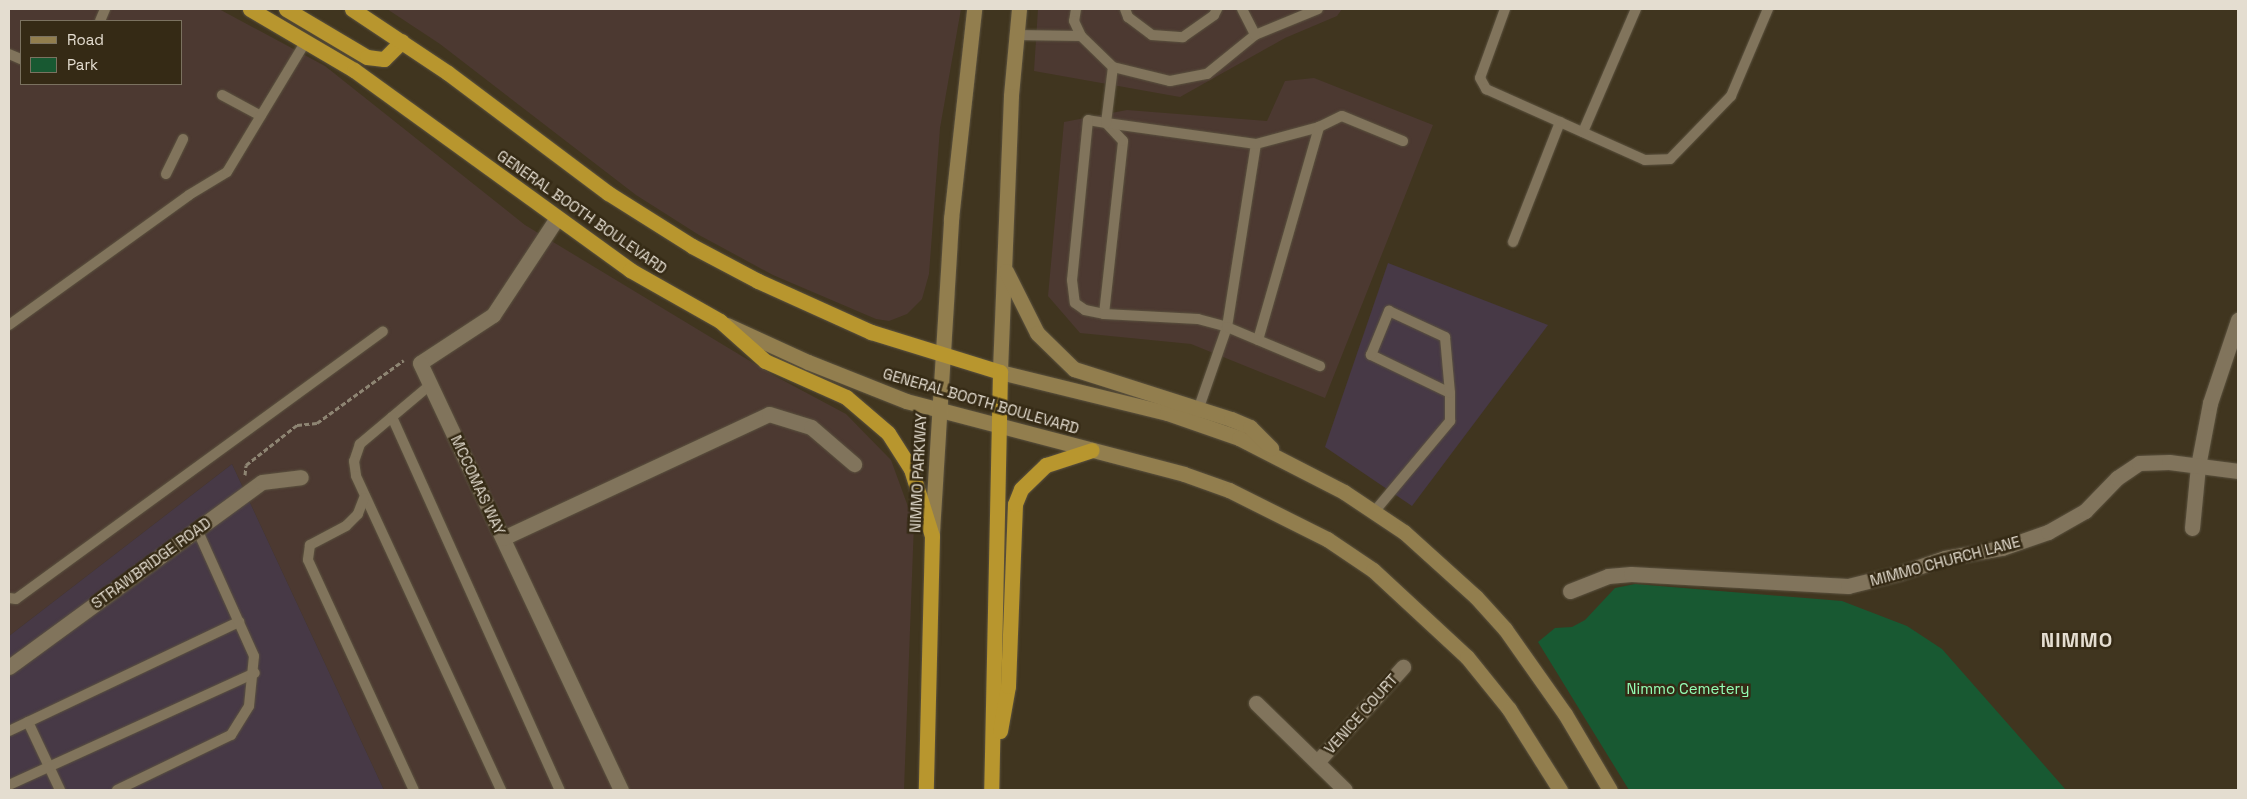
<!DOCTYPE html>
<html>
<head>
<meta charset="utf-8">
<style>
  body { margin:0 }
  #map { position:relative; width:2247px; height:799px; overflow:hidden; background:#40351f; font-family:"Space Grotesk",sans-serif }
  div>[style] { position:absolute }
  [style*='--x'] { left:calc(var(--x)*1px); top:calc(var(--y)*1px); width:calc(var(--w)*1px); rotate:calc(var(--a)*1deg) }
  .commercial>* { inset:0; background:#4c3931 }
  .education>* { inset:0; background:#473946 }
  .green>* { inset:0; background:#185932 }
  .path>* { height:3px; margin-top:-1.5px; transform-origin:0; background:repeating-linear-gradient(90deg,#8e8573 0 5px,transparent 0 7.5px) }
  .roads { filter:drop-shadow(0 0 1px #5b523f) drop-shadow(0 0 1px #5b523f) }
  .lane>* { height:10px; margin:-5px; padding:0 5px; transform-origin:5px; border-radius:5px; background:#81745c }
  .street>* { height:15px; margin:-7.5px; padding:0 7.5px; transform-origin:7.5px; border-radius:7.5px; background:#81745c }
  .secondary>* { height:15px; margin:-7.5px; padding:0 7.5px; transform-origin:7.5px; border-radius:7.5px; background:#927e4e }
  .highway>* { height:15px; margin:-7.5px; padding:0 7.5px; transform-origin:7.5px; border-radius:7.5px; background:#b8962e }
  span { translate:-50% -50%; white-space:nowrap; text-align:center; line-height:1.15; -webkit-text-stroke:5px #352a15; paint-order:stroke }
  .street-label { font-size:15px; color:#e4ddd0 }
  .park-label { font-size:15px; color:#94feb5 }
  .district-label { font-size:20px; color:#e4ddd0; font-weight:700; letter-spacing:1px }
  .frame { position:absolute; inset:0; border:10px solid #e4ddd0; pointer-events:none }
  .legend { position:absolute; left:20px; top:20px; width:162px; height:65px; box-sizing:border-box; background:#352a15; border:1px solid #7b7260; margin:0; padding:6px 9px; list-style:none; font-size:15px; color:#e4ddd0 }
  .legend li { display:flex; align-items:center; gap:10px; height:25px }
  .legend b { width:25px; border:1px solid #7b7260 }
</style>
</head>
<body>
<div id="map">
  <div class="commercial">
    <div style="clip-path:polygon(evenodd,9px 9px,219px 9px,325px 66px,525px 225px,773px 375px,846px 414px,891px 460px,914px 523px,904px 790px,384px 790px,232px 464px,9px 636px,9px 9px,21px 21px,181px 21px,181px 84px,21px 84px,21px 21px)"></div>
    <div style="clip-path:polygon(387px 9px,961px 9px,940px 128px,929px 274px,922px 299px,907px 314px,889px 321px,876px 319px,773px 275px,699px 235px,636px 195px,440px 44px)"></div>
    <div style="clip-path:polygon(1038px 9px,1342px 9px,1337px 16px,1285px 38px,1180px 97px,1034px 71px)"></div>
    <div style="clip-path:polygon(1314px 78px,1433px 125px,1325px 398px,1191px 344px,1080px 333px,1048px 296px,1064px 122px,1127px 110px,1267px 121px,1285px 81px)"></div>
  </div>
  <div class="education">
    <div style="clip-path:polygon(1388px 263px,1548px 325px,1412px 506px,1325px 447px)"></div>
    <div style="clip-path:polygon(232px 464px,384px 790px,9px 790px,9px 636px)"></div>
  </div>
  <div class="green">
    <div style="clip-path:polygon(1635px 584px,1842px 601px,1907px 626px,1942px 649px,2066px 790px,1629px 790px,1538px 642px,1555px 628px,1572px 627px,1585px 620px,1615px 588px)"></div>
  </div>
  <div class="path">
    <div style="--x:245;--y:475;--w:10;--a:-84"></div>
    <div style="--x:246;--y:465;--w:65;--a:-38.1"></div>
    <div style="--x:297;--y:425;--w:20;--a:-6"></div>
    <div style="--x:317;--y:423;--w:107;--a:-35.9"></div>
  </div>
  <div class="roads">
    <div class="lane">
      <div style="--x:1076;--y:9;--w:12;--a:99"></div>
      <div style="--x:1074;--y:21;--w:17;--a:65"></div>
      <div style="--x:1081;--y:36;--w:45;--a:44.1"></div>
      <div style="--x:1113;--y:67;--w:59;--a:13.8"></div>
      <div style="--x:1170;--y:81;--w:38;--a:-11"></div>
      <div style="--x:1207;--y:74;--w:62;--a:-39.1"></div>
      <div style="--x:1255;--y:35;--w:68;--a:-22.4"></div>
      <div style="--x:1125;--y:9;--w:9;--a:69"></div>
      <div style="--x:1128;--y:17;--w:30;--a:37"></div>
      <div style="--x:1152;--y:35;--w:31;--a:4"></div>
      <div style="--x:1183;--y:37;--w:38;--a:-35"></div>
      <div style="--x:1214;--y:15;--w:7;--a:-63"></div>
      <div style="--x:1242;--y:9;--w:29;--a:63"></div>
      <div style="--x:1505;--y:9;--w:73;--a:109.9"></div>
      <div style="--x:1480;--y:78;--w:13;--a:61"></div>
      <div style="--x:1486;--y:89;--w:174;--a:24.1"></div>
      <div style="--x:1645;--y:160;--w:25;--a:-2"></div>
      <div style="--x:1670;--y:159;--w:88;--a:-45.9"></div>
      <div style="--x:1731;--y:96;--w:95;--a:-67"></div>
      <div style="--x:100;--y:21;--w:13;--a:-67"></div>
      <div style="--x:1015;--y:35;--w:66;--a:0.9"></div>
      <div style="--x:9;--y:54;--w:13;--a:23"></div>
      <div style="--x:222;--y:95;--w:44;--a:28.3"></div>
      <div style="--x:1583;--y:132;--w:134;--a:-66.7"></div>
      <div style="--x:1256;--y:144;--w:65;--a:-15.1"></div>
      <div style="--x:1319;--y:127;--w:25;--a:-26"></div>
      <div style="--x:1342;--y:116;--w:66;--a:22.3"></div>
      <div style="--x:166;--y:174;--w:39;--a:-64"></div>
      <div style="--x:1513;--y:242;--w:129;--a:-68.6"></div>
      <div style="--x:1104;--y:314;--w:174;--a:-83.7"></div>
      <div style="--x:1123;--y:141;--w:25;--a:-133"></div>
      <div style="--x:1106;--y:123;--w:18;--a:-171"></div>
      <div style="--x:1088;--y:120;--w:161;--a:95.7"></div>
      <div style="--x:1072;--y:280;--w:23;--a:83"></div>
      <div style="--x:1075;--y:303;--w:12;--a:35"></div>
      <div style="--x:1085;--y:310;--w:19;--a:12"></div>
      <div style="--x:1104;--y:314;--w:94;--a:3"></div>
      <div style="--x:1198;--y:319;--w:30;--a:15"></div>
      <div style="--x:1227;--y:327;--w:185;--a:-81"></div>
      <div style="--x:1256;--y:144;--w:151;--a:-172"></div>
      <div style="--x:1106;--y:123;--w:56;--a:-82.9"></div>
      <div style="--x:9;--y:325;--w:222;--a:-35.8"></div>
      <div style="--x:189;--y:195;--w:44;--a:-31.2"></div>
      <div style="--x:227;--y:172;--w:153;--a:-58.9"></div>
      <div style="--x:1258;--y:340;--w:222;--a:-74"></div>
      <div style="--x:430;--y:385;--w:92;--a:139.9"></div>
      <div style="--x:360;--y:444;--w:18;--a:109"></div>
      <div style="--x:354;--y:461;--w:15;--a:82"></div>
      <div style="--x:356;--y:476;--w:346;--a:65.2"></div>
      <div style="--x:1197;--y:413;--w:91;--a:-70.8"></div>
      <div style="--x:1227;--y:327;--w:101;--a:22.8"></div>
      <div style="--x:392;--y:417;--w:409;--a:65.8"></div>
      <div style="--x:364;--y:498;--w:17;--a:111"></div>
      <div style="--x:358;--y:514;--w:17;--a:135"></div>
      <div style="--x:346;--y:526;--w:41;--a:152.2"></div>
      <div style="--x:310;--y:545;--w:15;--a:98"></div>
      <div style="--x:308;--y:560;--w:253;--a:65.3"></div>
      <div style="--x:1374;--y:512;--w:119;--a:-50.1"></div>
      <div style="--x:1450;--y:421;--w:28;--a:-90"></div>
      <div style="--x:1450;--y:393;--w:88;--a:-154.3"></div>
      <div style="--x:1371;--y:355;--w:48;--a:-67.8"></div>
      <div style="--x:1389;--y:311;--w:62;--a:24.9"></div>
      <div style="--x:1445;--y:337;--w:56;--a:84.9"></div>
      <div style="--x:9;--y:598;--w:7;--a:8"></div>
      <div style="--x:16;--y:599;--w:454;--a:-36.1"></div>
      <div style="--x:28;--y:722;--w:75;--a:64.8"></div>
      <div style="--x:9;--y:731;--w:255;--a:-25.4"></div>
      <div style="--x:9;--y:785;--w:270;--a:-24.5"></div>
      <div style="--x:117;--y:790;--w:127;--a:-25.8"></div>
      <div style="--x:231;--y:735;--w:34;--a:-58"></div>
      <div style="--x:249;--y:706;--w:50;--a:-84.3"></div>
      <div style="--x:254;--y:656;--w:139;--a:-114.2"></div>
    </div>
    <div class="street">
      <div style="--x:557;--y:218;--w:116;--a:123.4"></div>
      <div style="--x:493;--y:315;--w:87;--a:146.7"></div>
      <div style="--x:420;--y:363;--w:472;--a:64.8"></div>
      <div style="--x:2192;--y:528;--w:62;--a:-84.5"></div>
      <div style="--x:2198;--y:466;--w:64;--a:-79.2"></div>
      <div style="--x:2210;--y:403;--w:88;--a:-71.4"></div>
      <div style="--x:503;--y:538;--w:293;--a:-25"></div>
      <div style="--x:769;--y:414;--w:44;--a:17.2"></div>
      <div style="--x:811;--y:427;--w:57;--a:40.7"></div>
      <div style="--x:1570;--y:591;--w:41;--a:-21.5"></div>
      <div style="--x:1608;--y:576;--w:23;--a:-5"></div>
      <div style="--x:1631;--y:574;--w:217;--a:3.2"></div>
      <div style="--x:1848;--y:586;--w:54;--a:-14"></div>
      <div style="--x:1900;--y:573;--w:47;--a:-18.4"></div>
      <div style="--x:1945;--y:558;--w:58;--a:-10"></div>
      <div style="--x:2002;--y:548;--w:49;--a:-19.2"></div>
      <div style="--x:2048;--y:532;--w:43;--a:-29.6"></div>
      <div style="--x:2085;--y:511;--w:46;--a:-45.9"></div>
      <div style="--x:2117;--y:478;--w:27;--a:-34"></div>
      <div style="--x:2139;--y:463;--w:30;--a:-2"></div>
      <div style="--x:2169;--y:462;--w:70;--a:7.4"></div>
      <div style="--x:9;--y:667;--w:313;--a:-36.2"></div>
      <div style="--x:262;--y:482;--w:39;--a:-7"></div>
      <div style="--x:1256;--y:703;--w:124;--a:44.3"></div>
      <div style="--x:1318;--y:761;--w:127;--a:-47.9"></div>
    </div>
    <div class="secondary">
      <div style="--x:1019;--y:9;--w:87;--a:95.3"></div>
      <div style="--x:1011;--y:96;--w:276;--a:92.3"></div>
      <div style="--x:1000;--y:372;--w:172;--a:13.8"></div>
      <div style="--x:1167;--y:413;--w:76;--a:19.1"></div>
      <div style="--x:1239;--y:438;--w:118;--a:27.2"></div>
      <div style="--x:1344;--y:492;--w:72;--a:33.7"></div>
      <div style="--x:1404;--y:532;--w:97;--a:42.1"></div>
      <div style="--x:1476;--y:597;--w:43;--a:47.8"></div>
      <div style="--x:1505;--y:629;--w:104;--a:54.8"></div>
      <div style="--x:1565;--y:714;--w:88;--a:59.4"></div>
      <div style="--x:1006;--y:271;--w:69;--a:63.4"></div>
      <div style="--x:1037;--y:333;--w:52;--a:44.2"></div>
      <div style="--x:1074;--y:369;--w:165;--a:17.7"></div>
      <div style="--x:1231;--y:419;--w:21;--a:23"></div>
      <div style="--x:1250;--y:427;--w:30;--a:45"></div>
      <div style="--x:727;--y:325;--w:89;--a:24.6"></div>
      <div style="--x:808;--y:362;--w:105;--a:21.7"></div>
      <div style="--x:906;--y:401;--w:287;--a:14.7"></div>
      <div style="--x:1184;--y:474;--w:48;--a:19.6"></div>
      <div style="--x:1229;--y:490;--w:110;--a:26.6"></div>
      <div style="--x:1327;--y:539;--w:55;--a:34"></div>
      <div style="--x:1373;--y:570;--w:128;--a:42.8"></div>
      <div style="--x:1467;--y:657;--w:67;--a:51.1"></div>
      <div style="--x:1509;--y:709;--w:96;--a:57.8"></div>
      <div style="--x:932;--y:532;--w:314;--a:-86.5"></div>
      <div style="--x:951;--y:219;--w:211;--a:-83.7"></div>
    </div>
    <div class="highway">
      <div style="--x:250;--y:9;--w:121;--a:30.4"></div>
      <div style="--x:354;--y:70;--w:341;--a:35.9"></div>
      <div style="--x:630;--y:270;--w:103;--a:29.5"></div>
      <div style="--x:720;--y:321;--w:60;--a:41.6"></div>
      <div style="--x:765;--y:361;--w:89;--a:24"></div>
      <div style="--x:846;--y:397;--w:55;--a:40.6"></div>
      <div style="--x:888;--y:433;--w:43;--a:57.4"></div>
      <div style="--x:911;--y:469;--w:70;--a:72.6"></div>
      <div style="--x:932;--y:536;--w:254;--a:91.4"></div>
      <div style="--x:286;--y:9;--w:94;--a:30.7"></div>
      <div style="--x:367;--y:57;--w:17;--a:7"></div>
      <div style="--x:384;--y:59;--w:25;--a:-45"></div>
      <div style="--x:352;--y:9;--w:115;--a:33.7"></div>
      <div style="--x:448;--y:73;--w:200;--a:36.9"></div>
      <div style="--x:608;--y:193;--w:99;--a:32.2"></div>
      <div style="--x:692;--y:246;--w:75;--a:27.9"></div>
      <div style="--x:758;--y:281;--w:124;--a:24.3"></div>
      <div style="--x:871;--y:332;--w:135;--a:17.2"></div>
      <div style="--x:1000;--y:372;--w:418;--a:91.2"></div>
      <div style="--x:1000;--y:731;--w:46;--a:-79.9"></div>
      <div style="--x:1008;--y:686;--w:182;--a:-87.8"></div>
      <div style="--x:1015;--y:504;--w:16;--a:-68"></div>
      <div style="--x:1021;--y:489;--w:35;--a:-44"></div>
      <div style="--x:1046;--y:465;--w:48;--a:-18.1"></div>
    </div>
  </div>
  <div class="street-label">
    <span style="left:582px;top:212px;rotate:35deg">GENERAL BOOTH BOULEVARD</span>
    <span style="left:981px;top:401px;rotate:16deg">GENERAL BOOTH BOULEVARD</span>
    <span style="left:918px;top:473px;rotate:-87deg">NIMMO PARKWAY</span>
    <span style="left:478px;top:485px;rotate:65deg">MCCOMAS WAY</span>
    <span style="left:1945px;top:561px;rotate:-15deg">MIMMO CHURCH LANE</span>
    <span style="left:151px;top:563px;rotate:-36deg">STRAWBRIDGE ROAD</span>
    <span style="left:1361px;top:714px;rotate:-48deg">VENICE COURT</span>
  </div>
  <div class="park-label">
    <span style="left:1688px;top:689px">Nimmo Cemetery</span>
  </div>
  <div class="district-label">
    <span style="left:2077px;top:640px">NIMMO</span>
  </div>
  <div class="frame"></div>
  <ul class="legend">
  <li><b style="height:6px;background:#927e4e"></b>Road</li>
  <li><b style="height:14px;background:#185932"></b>Park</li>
  </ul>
</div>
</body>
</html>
